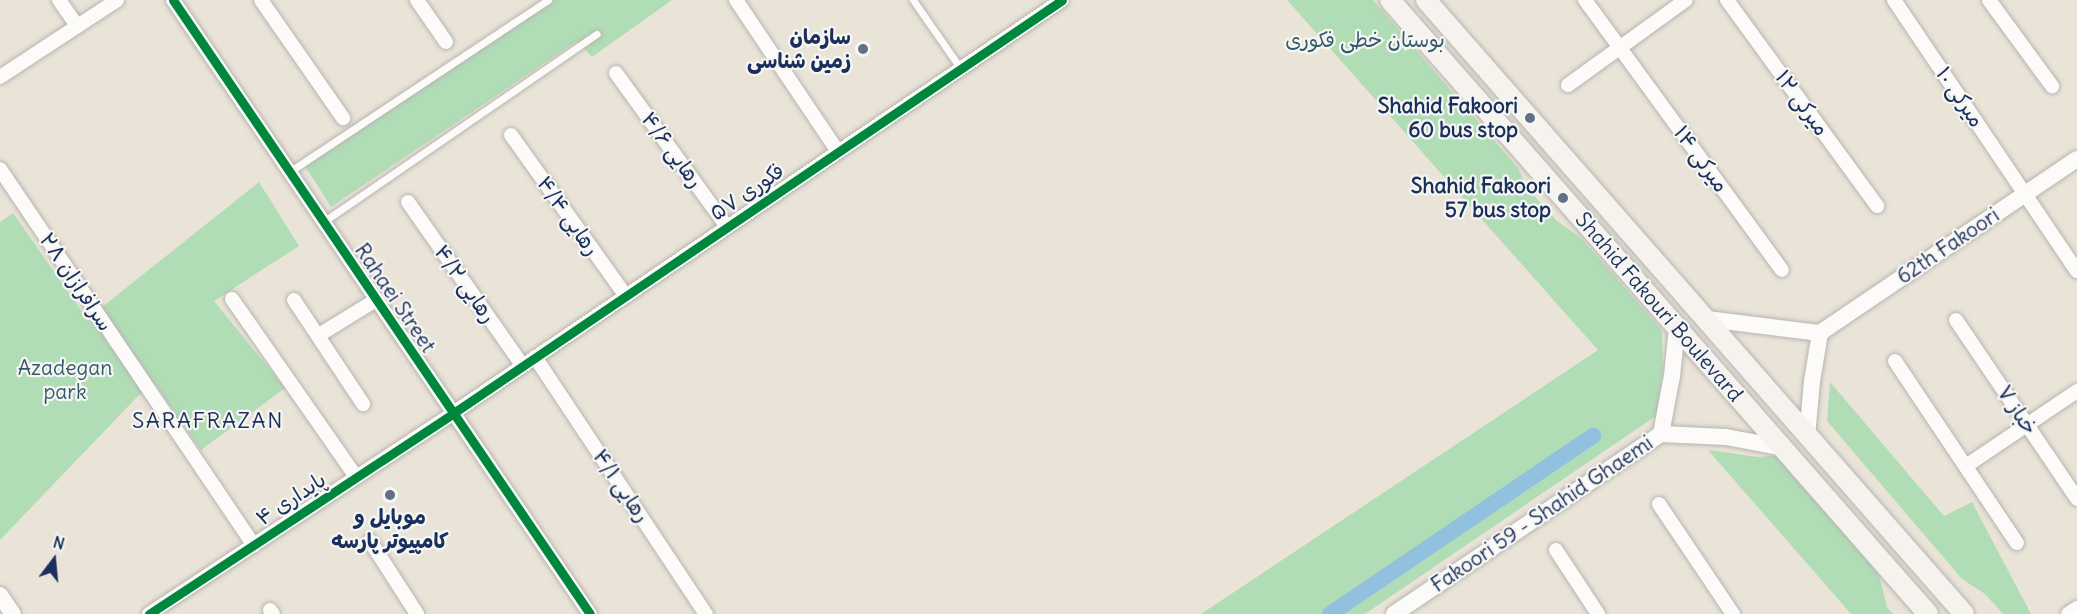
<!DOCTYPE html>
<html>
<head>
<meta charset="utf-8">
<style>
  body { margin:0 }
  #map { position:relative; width:2077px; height:614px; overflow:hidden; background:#eae4d8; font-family:Delius,"Playpen Sans Arabic",sans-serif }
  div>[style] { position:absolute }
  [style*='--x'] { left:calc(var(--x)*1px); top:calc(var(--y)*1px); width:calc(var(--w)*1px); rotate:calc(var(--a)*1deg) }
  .green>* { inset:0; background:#b1ddb6 }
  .canal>* { height:16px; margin:-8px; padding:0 8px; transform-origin:8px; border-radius:8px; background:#92c1df }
  .roads { filter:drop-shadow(0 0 2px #b6b5b2) drop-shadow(0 0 2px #b6b5b2) }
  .service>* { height:7px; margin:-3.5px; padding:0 3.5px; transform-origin:3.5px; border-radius:3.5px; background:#fcfbf9 }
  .minor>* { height:14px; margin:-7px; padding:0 7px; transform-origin:7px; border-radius:7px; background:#fcfbf9 }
  .tertiary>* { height:16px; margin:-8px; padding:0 8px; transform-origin:8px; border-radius:8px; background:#fcfbf9 }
  .secondary>* { height:20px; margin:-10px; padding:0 10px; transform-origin:10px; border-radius:10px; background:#f6f2ee }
  .cycleway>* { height:9px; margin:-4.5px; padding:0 4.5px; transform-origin:4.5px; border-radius:4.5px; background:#00873e }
  .dots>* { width:16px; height:16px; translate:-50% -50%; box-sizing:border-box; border:3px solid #f6f6f2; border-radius:50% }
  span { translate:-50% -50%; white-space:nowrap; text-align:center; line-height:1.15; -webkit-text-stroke:4.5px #f6f6f2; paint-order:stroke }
  .poi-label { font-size:21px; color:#1b2f5e; font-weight:700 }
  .right { translate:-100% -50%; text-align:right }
  .park-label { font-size:21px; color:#35596d }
  .street-label { font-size:21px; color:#1b2f5e }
  .neighbourhood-label { font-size:22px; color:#1b2f5e; letter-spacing:1.5px }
  .north { position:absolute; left:24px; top:530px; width:60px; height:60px; -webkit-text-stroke:4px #f6f6f2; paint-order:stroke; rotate:16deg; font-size:16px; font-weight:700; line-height:24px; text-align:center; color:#1b2f5e }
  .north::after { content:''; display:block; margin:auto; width:21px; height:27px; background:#1b2f5e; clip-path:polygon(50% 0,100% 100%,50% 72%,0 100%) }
</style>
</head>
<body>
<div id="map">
  <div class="green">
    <div style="clip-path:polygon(554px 0,672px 0,592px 57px,577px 41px,331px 207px,305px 166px)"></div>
    <div style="clip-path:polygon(1287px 0,1373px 0,1518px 168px,1528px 189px,1557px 221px,1581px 238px,1662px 330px,1663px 368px,1656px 416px,1365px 614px,1201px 614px,1598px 350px)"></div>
    <div style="clip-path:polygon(259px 182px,299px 246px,214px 301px,285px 388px,201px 450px,155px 384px,139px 395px,0 540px,0 222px,13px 213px,87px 319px)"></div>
    <div style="clip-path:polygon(1830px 382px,1944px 516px,1972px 502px,2031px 614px,2003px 614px,1985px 594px,1962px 579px,1827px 421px)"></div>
    <div style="clip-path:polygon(1708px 450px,1758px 457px,1779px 455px,1879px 575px,1887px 607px,1893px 614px,1851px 614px)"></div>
  </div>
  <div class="canal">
    <div style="--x:1330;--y:614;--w:318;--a:-34.1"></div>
  </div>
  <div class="roads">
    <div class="service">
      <div style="--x:913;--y:0;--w:84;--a:55.2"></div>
      <div style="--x:289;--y:172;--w:311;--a:-33.6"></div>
      <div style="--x:323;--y:222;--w:332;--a:-34.5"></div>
    </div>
    <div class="minor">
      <div style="--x:59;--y:0;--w:32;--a:55"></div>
      <div style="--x:173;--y:0;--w:742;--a:55.82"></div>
      <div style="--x:261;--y:0;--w:144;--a:55.2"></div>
      <div style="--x:417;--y:0;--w:51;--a:55.4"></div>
      <div style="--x:736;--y:0;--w:183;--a:56.1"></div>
      <div style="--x:1585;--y:0;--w:334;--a:53.9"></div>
      <div style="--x:1727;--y:0;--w:255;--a:53.9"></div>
      <div style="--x:1894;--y:0;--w:327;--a:56"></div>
      <div style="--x:1989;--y:0;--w:107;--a:53.8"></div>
      <div style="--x:616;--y:73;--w:190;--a:54.2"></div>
      <div style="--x:0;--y:77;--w:140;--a:-33.3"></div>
      <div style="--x:1568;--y:85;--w:145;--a:-35.8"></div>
      <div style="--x:511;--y:135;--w:198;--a:54.5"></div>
      <div style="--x:0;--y:169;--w:454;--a:56"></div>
      <div style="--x:408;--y:202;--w:200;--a:55"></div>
      <div style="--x:232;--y:299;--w:217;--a:55.1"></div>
      <div style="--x:294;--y:300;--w:125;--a:56.4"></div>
      <div style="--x:1956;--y:320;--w:216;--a:55.9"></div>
      <div style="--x:319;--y:335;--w:67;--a:-31.6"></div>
      <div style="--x:535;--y:357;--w:309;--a:56.4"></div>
      <div style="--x:1895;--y:361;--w:219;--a:56.2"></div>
      <div style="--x:1966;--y:466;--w:134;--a:-34"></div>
      <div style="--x:1659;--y:504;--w:133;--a:56.1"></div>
      <div style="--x:370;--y:541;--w:87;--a:57.2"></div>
      <div style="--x:1556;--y:550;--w:77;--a:56.7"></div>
      <div style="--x:270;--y:610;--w:5;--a:53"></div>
      <div style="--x:149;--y:614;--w:363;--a:-33.4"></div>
      <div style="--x:452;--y:414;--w:737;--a:-34.16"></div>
      <div style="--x:2068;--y:614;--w:11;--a:-34"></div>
    </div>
    <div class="tertiary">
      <div style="--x:1707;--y:319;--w:114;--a:7.1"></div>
      <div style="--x:1820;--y:333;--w:310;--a:-34.1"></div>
      <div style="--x:1661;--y:434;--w:65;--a:2.6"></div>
      <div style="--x:1726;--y:437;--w:59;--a:10.7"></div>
      <div style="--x:1661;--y:434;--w:59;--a:-79.3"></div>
      <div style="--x:1672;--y:376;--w:48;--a:-84.1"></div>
      <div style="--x:1807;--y:436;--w:55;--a:-84.8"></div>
      <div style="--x:1812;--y:381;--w:49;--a:-80.5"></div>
      <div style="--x:0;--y:595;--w:23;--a:56"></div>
      <div style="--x:1394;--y:614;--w:322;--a:-34"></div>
    </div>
    <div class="secondary">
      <div style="--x:1390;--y:0;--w:816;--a:48.77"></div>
      <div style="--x:1426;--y:0;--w:816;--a:48.77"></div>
    </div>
  </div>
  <div class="cycleway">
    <div style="--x:173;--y:0;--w:742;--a:55.82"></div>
    <div style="--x:149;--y:614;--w:363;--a:-33.4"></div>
    <div style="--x:452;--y:414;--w:737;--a:-34.16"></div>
  </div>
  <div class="dots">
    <div style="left:863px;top:49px;background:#636e89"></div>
    <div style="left:1530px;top:118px;background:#636e89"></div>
    <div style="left:1563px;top:198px;background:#636e89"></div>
    <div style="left:390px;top:495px;background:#636e89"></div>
  </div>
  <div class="poi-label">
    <span class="right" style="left:851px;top:49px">سازمان<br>زمین شناسی</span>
    <span class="right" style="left:1518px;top:118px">Shahid Fakoori<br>60 bus stop</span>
    <span class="right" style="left:1551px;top:198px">Shahid Fakoori<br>57 bus stop</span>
    <span style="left:390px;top:529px">موبایل و<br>کامپیوتر پارسه</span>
  </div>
  <div class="park-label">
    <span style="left:1365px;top:40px">بوستان خطی فکوری</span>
    <span style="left:65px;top:380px">Azadegan<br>park</span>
  </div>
  <div class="street-label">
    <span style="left:1960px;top:97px;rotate:56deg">میرکی ۱۰</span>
    <span style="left:1802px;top:103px;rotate:54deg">میرکی ۱۲</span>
    <span style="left:672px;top:150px;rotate:54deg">رهایی ۴/۶</span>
    <span style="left:1701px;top:159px;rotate:54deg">میرکی ۱۴</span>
    <span style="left:747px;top:192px;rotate:-34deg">فکوری ۵۷</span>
    <span style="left:568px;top:216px;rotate:55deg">رهایی ۴/۴</span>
    <span style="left:1948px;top:246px;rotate:-34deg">62th Fakoori</span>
    <span style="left:76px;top:282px;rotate:56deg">سرافرازان ۲۸</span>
    <span style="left:465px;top:284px;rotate:55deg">رهایی ۴/۲</span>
    <span style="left:395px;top:298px;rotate:56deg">Rahaei Street</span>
    <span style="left:1659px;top:307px;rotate:49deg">Shahid Fakouri Boulevard</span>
    <span style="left:2017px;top:410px;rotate:56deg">خباز ۷</span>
    <span style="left:621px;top:486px;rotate:56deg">رهایی ۴/۱</span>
    <span style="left:291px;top:499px;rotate:-33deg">پایداری ۴</span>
    <span style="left:1542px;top:514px;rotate:-34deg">Fakoori 59 - Shahid Ghaemi</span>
  </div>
  <div class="neighbourhood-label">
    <span style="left:208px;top:421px">SARAFRAZAN</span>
  </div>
  <div class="north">N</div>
</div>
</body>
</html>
